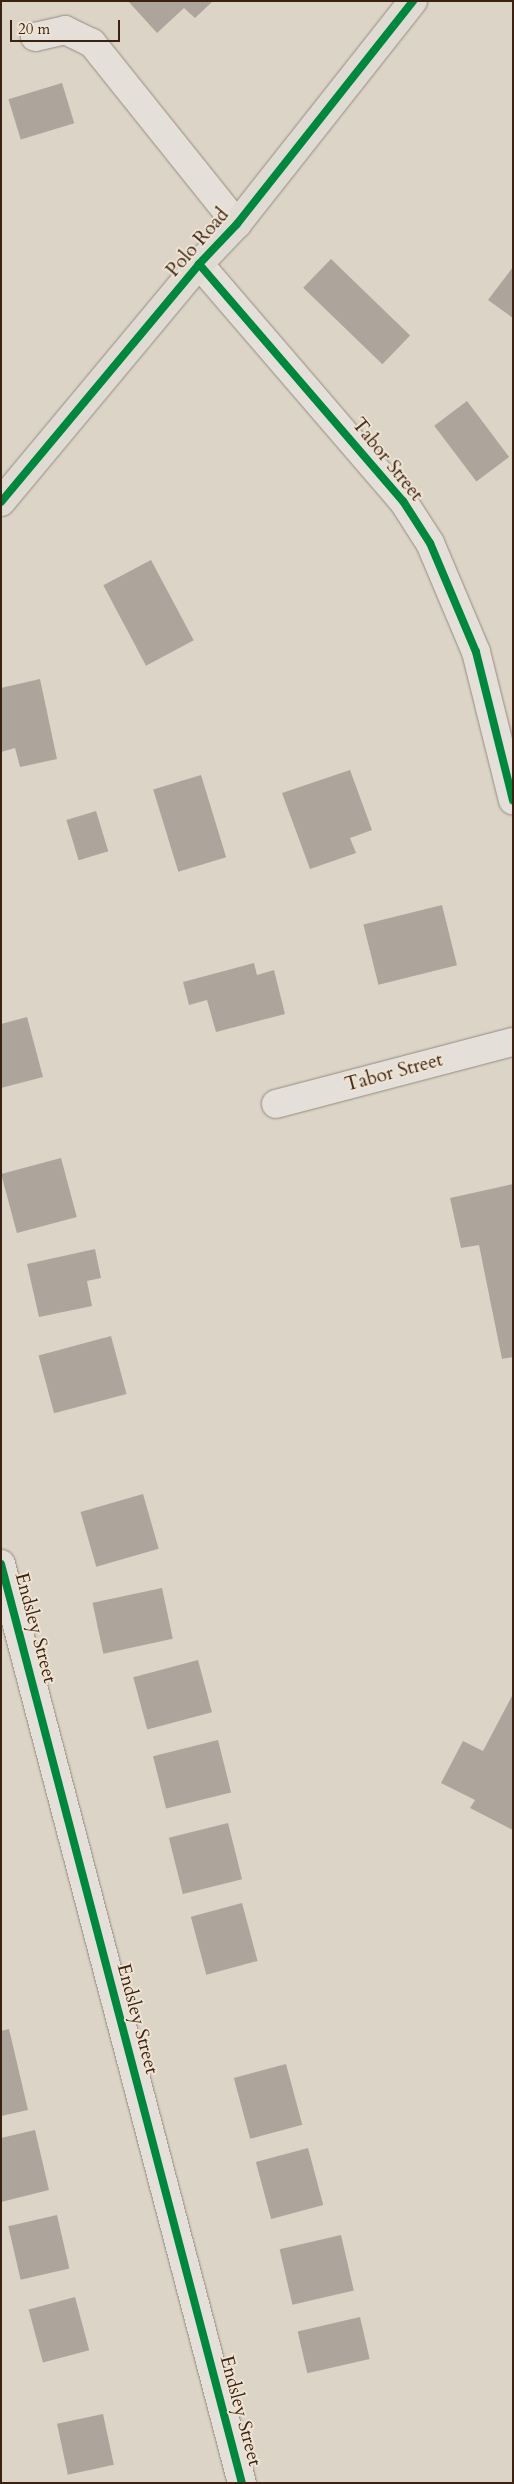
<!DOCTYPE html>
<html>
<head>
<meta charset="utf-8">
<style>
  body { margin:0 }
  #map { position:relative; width:514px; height:2484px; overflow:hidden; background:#dcd4c6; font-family:Cardo,serif }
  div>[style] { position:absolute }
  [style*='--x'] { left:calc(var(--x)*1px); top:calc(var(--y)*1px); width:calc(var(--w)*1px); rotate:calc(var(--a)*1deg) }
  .building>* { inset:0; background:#ada59b; transform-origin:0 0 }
  .roads { filter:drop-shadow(0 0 1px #938b81) drop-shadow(0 0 1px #938b81) }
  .minor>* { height:28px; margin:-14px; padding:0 14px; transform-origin:14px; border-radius:14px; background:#e4e0d9 }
  .major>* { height:28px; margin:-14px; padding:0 14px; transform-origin:14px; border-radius:14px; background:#dfdbd3 }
  .cycleway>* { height:8px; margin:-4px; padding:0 4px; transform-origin:4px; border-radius:4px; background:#00873e }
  span { translate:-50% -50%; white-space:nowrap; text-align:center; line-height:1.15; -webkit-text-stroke:4px #efe4d3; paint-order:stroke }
  .street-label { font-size:19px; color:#3a2111 }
  .frame { position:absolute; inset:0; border:2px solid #3a2111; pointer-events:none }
  .scale { position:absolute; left:10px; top:20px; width:110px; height:22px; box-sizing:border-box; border:2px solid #3a2111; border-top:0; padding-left:6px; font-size:15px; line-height:18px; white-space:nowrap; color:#3a2111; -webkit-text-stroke:4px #efe4d3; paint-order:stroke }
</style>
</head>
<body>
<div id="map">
  <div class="building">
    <div style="clip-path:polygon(128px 1px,213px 1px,195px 18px,184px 8px,157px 33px)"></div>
    <div style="left:62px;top:83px;width:42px;height:56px;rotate:73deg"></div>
    <div style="left:331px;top:259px;width:110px;height:40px;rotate:44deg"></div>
    <div style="clip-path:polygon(513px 267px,513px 318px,488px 300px)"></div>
    <div style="left:467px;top:401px;width:70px;height:41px;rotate:53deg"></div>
    <div style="left:151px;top:560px;width:91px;height:54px;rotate:62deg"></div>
    <div style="clip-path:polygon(40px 679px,57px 759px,20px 767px,15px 748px,1px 752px,1px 688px)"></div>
    <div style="clip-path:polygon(350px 770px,372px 830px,350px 838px,356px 853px,310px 869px,282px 793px)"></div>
    <div style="left:201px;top:775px;width:86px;height:50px;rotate:73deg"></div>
    <div style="left:96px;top:811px;width:42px;height:31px;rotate:73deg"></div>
    <div style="left:442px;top:905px;width:62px;height:81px;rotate:76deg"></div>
    <div style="clip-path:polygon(254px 963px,257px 975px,274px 970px,285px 1014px,216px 1032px,207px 1000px,189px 1005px,183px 982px)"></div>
    <div style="clip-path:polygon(27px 1017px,43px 1077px,1px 1088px,1px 1024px)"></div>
    <div style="left:61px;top:1158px;width:61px;height:62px;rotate:75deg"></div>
    <div style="clip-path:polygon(513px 1184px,513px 1357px,502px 1359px,479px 1245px,461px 1248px,450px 1198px)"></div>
    <div style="clip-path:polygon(95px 1249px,101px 1278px,87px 1281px,92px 1306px,39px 1317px,27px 1264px)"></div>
    <div style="left:111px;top:1336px;width:60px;height:75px;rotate:75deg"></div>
    <div style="left:143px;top:1494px;width:57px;height:65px;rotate:74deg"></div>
    <div style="left:162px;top:1588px;width:52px;height:71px;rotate:78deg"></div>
    <div style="left:198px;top:1660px;width:54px;height:67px;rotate:75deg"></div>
    <div style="clip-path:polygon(513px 1694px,513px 1830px,470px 1808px,475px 1800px,441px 1783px,463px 1741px,483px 1751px)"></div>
    <div style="left:218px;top:1740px;width:54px;height:67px;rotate:76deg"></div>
    <div style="left:228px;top:1823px;width:58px;height:61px;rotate:76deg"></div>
    <div style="left:242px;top:1903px;width:60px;height:53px;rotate:75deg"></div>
    <div style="clip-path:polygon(9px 2029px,28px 2110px,1px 2116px,1px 2031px)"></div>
    <div style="left:286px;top:2064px;width:63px;height:54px;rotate:75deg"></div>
    <div style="clip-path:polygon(35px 2130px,49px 2190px,1px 2202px,1px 2138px)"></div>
    <div style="left:308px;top:2148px;width:59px;height:54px;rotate:75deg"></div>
    <div style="left:57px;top:2215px;width:55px;height:50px;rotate:77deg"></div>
    <div style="left:341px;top:2235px;width:57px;height:63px;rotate:77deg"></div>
    <div style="left:75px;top:2297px;width:55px;height:48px;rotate:75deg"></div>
    <div style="left:360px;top:2317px;width:43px;height:64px;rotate:77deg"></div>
    <div style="left:103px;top:2414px;width:52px;height:47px;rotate:78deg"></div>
  </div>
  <div class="roads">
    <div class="minor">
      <div style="--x:35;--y:37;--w:31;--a:-13"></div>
      <div style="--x:65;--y:30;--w:30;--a:26"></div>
      <div style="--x:92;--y:43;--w:232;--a:51.3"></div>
      <div style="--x:199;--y:264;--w:313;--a:49.3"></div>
      <div style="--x:403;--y:501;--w:50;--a:57.3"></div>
      <div style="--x:430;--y:543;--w:118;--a:67.1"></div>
      <div style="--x:476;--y:652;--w:153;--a:76"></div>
      <div style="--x:276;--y:1104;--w:245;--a:-14.7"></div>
      <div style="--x:1;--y:1564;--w:950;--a:75.31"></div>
    </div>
    <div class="major">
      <div style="--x:1;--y:502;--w:310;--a:-50.2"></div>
      <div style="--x:199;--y:264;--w:55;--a:-46.5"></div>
      <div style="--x:237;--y:224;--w:284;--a:-51.7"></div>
    </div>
  </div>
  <div class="cycleway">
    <div style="--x:199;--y:264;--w:313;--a:49.3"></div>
    <div style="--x:403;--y:501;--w:50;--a:57.3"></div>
    <div style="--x:430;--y:543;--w:118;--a:67.1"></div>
    <div style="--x:476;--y:652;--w:153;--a:76"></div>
    <div style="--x:1;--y:502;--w:310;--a:-50.2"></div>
    <div style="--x:199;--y:264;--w:55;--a:-46.5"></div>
    <div style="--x:237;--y:224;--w:284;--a:-51.7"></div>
    <div style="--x:1;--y:1564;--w:950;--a:75.31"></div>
  </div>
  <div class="street-label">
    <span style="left:198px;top:243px;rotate:-49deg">Polo Road</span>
    <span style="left:387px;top:460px;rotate:51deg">Tabor Street</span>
    <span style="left:394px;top:1073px;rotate:-15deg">Tabor Street</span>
    <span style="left:35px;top:1628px;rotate:75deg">Endsley Street</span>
    <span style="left:137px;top:2019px;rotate:75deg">Endsley Street</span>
    <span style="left:240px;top:2411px;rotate:75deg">Endsley Street</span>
  </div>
  <div class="frame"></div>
  <div class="scale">20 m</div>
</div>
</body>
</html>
